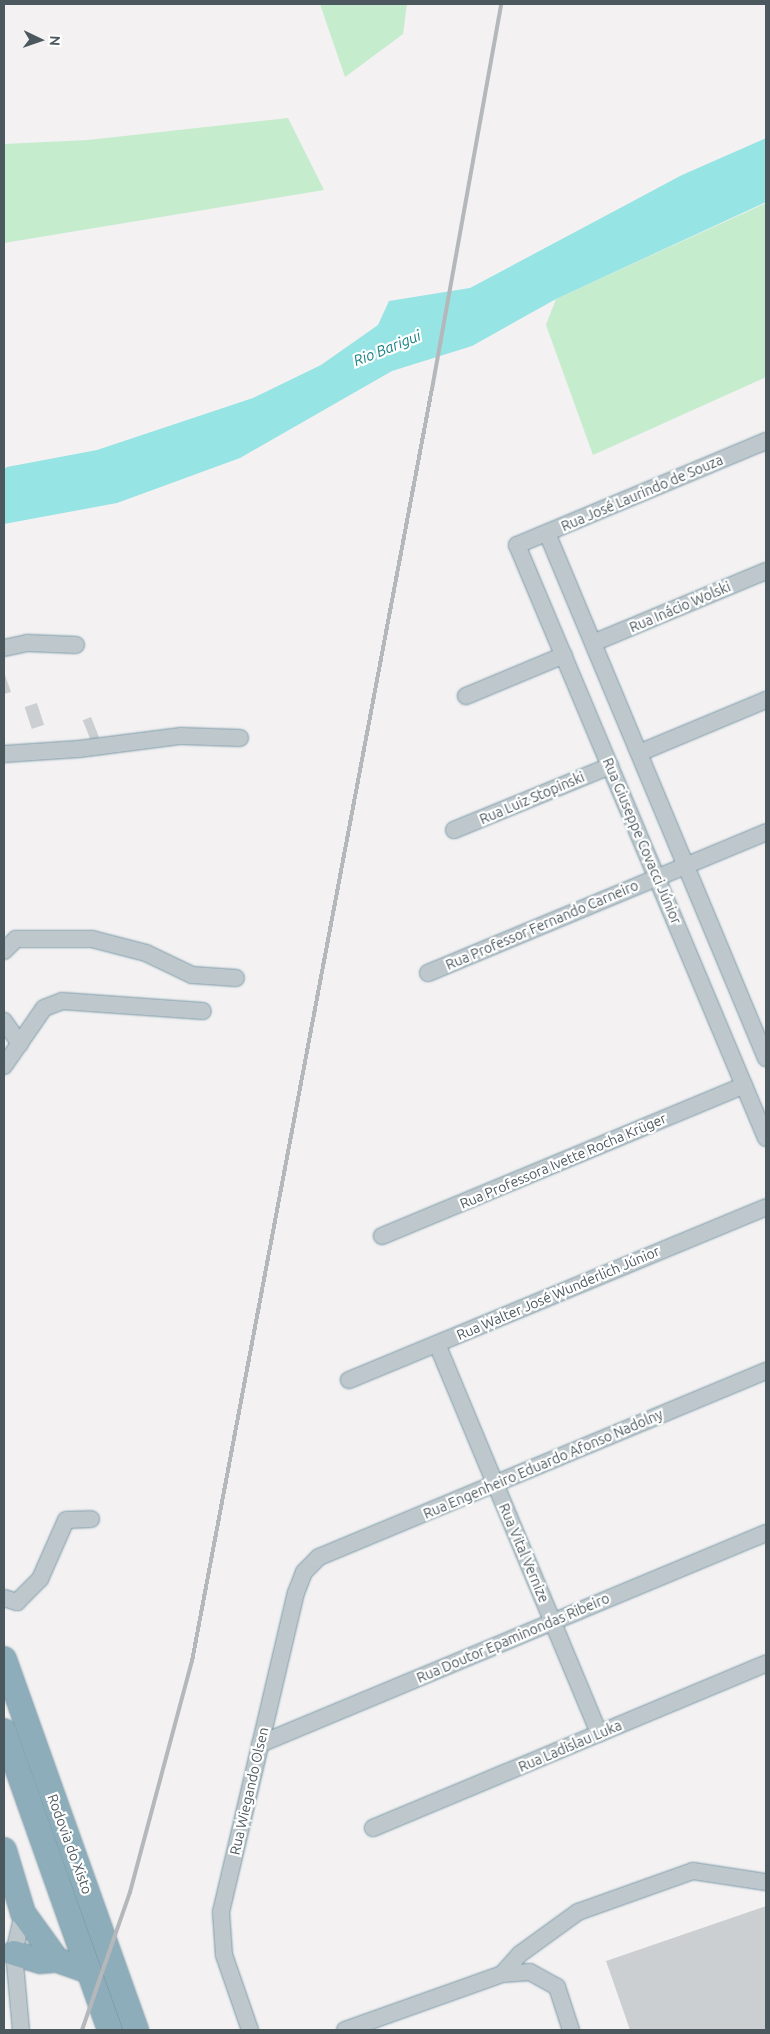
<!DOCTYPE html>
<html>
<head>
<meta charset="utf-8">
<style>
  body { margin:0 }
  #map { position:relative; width:770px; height:2034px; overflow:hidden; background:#f3f1f2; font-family:Ubuntu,sans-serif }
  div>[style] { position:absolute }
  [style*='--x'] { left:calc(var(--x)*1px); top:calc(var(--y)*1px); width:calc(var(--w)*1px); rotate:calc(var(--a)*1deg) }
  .green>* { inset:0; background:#c5eccc }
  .water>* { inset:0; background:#96e4e4 }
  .building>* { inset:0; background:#cccfd2; transform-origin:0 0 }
  .roads { filter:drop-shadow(0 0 1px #7998a6) drop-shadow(0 0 1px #7998a6) }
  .minor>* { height:16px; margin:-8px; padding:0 8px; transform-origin:8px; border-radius:8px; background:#bec8cc }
  .highway>* { height:24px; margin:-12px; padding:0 12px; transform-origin:12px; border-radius:12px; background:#8eadba }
  .rail>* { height:4px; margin:-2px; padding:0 2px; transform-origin:2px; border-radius:2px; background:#b4b8bb }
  span { translate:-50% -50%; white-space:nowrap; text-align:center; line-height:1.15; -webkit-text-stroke:4.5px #fff; paint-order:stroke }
  .street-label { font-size:14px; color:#4b585d }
  .water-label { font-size:15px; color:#198383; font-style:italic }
  .frame { position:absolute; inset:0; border:5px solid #4b585d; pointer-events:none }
  .north { position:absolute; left:15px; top:15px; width:50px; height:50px; -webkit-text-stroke:4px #fff; paint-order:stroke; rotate:93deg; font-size:14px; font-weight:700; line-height:20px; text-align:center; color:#4b585d }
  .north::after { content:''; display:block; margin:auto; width:18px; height:22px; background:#4b585d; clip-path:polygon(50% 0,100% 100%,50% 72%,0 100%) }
</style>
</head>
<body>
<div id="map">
  <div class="green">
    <div style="clip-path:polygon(320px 4px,407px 4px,403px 34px,345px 77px)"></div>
    <div style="clip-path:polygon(288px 118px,324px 190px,4px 243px,4px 144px,88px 140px)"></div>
    <div style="clip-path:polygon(766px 203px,766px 377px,593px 455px,546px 325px,556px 299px)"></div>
  </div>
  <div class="water">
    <div style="clip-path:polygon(766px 138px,766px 202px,556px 299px,472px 346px,392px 371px,240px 458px,117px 503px,4px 524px,4px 469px,7px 467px,97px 450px,253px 398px,321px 365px,378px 325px,389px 301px,470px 288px,682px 175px)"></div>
  </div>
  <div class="building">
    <div style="clip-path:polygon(4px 672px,11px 692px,4px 694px)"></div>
    <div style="left:37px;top:703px;width:23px;height:13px;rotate:72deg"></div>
    <div style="left:91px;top:717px;width:22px;height:9px;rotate:68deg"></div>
    <div style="clip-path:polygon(766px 1906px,766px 2030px,630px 2030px,606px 1961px)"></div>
  </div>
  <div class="roads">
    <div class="minor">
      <div style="--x:766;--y:441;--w:270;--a:157.3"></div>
      <div style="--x:517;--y:545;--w:643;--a:67.22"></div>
      <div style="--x:547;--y:533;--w:569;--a:67.36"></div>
      <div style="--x:593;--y:643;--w:187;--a:-22.6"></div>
      <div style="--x:4;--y:648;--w:24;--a:-12"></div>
      <div style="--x:27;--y:643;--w:49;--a:2.3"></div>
      <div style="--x:466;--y:696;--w:106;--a:-22.7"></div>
      <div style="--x:639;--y:753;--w:138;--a:-22.7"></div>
      <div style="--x:4;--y:754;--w:75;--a:-3.8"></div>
      <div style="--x:79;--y:749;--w:103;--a:-7.3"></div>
      <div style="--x:181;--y:736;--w:59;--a:1.9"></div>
      <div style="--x:454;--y:830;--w:169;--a:-22.3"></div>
      <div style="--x:4;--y:951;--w:17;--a:-45"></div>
      <div style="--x:16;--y:939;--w:76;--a:0"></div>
      <div style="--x:92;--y:939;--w:56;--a:14.5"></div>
      <div style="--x:146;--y:953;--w:51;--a:25.6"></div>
      <div style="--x:192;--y:975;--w:44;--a:3.9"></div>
      <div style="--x:428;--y:973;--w:366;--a:-22.6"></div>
      <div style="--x:4;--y:1021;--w:28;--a:55"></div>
      <div style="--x:4;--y:1066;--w:70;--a:-55.4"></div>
      <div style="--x:44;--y:1008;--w:19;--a:-21"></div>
      <div style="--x:62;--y:1001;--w:141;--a:4.1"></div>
      <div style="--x:382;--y:1236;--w:392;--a:-22.6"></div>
      <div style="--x:437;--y:1344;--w:422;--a:67.4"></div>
      <div style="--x:349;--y:1380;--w:451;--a:-22.5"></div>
      <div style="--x:4;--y:1598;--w:14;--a:17"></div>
      <div style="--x:17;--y:1602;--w:33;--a:-45"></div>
      <div style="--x:40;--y:1579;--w:64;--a:-66.2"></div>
      <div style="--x:66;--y:1520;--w:25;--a:-2"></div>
      <div style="--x:260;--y:1744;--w:548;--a:-22.64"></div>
      <div style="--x:373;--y:1828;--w:426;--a:-22.7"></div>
      <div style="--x:502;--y:1974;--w:27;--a:-48"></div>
      <div style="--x:520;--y:1954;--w:72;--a:-35.9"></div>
      <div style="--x:578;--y:1912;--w:122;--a:-19.6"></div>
      <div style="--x:693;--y:1871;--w:74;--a:8.6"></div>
      <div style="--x:21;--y:2030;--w:77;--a:-95.2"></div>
      <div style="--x:14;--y:1953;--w:41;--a:-77.3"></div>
      <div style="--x:250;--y:2030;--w:79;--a:-109.1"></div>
      <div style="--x:224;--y:1955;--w:43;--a:-94"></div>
      <div style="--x:221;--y:1912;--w:328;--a:-76.8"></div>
      <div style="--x:296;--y:1593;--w:22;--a:-69"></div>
      <div style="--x:304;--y:1572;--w:21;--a:-45"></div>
      <div style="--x:319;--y:1557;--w:484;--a:-22.6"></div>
      <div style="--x:345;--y:2030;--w:167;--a:-19.6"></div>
      <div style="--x:502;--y:1974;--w:28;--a:-4"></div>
      <div style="--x:530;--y:1972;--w:31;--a:29"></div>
      <div style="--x:557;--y:1987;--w:45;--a:72"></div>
    </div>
    <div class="highway">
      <div style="--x:4;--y:1659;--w:394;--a:70.4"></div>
      <div style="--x:4;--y:1731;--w:317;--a:70.5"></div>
      <div style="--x:4;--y:1850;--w:66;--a:73.2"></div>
      <div style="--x:23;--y:1913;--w:58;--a:54.1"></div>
      <div style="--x:57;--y:1960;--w:34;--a:19"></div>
      <div style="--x:14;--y:1953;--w:28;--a:17"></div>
      <div style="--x:41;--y:1961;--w:16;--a:-4"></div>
    </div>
  </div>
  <div class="rail">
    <div style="--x:82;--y:2030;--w:146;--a:-70.8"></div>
    <div style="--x:130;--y:1892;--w:239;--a:-75"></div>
    <div style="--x:192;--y:1661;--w:1294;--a:-79.32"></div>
    <div style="--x:432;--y:389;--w:391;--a:-79.8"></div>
  </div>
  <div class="street-label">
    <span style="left:642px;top:493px;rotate:-23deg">Rua José Laurindo de Souza</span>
    <span style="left:680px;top:607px;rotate:-23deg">Rua Inácio Wolski</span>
    <span style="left:532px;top:798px;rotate:-23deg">Rua Luiz Stopinski</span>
    <span style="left:642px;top:841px;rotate:67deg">Rua Giuseppe Covacci Júnior</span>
    <span style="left:542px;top:925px;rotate:-23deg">Rua Professor Fernando Carneiro</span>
    <span style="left:563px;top:1161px;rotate:-23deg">Rua Professora Ivette Rocha Krüger</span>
    <span style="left:558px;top:1293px;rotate:-23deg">Rua Walter José Wunderlich Júnior</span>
    <span style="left:543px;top:1464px;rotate:-23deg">Rua Engenheiro Eduardo Afonso Nadolny</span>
    <span style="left:524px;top:1553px;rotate:67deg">Rua Vital Vernize</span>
    <span style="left:513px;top:1638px;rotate:-23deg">Rua Doutor Epaminondas Ribeiro</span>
    <span style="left:570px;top:1746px;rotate:-23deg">Rua Ladislau Luka</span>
    <span style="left:249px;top:1791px;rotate:-77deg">Rua Wiegando Olsen</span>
    <span style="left:70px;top:1844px;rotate:70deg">Rodovia do Xisto</span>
  </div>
  <div class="water-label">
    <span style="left:387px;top:348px;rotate:-22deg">Rio Barigui</span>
  </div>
  <div class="frame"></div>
  <div class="north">N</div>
</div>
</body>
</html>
